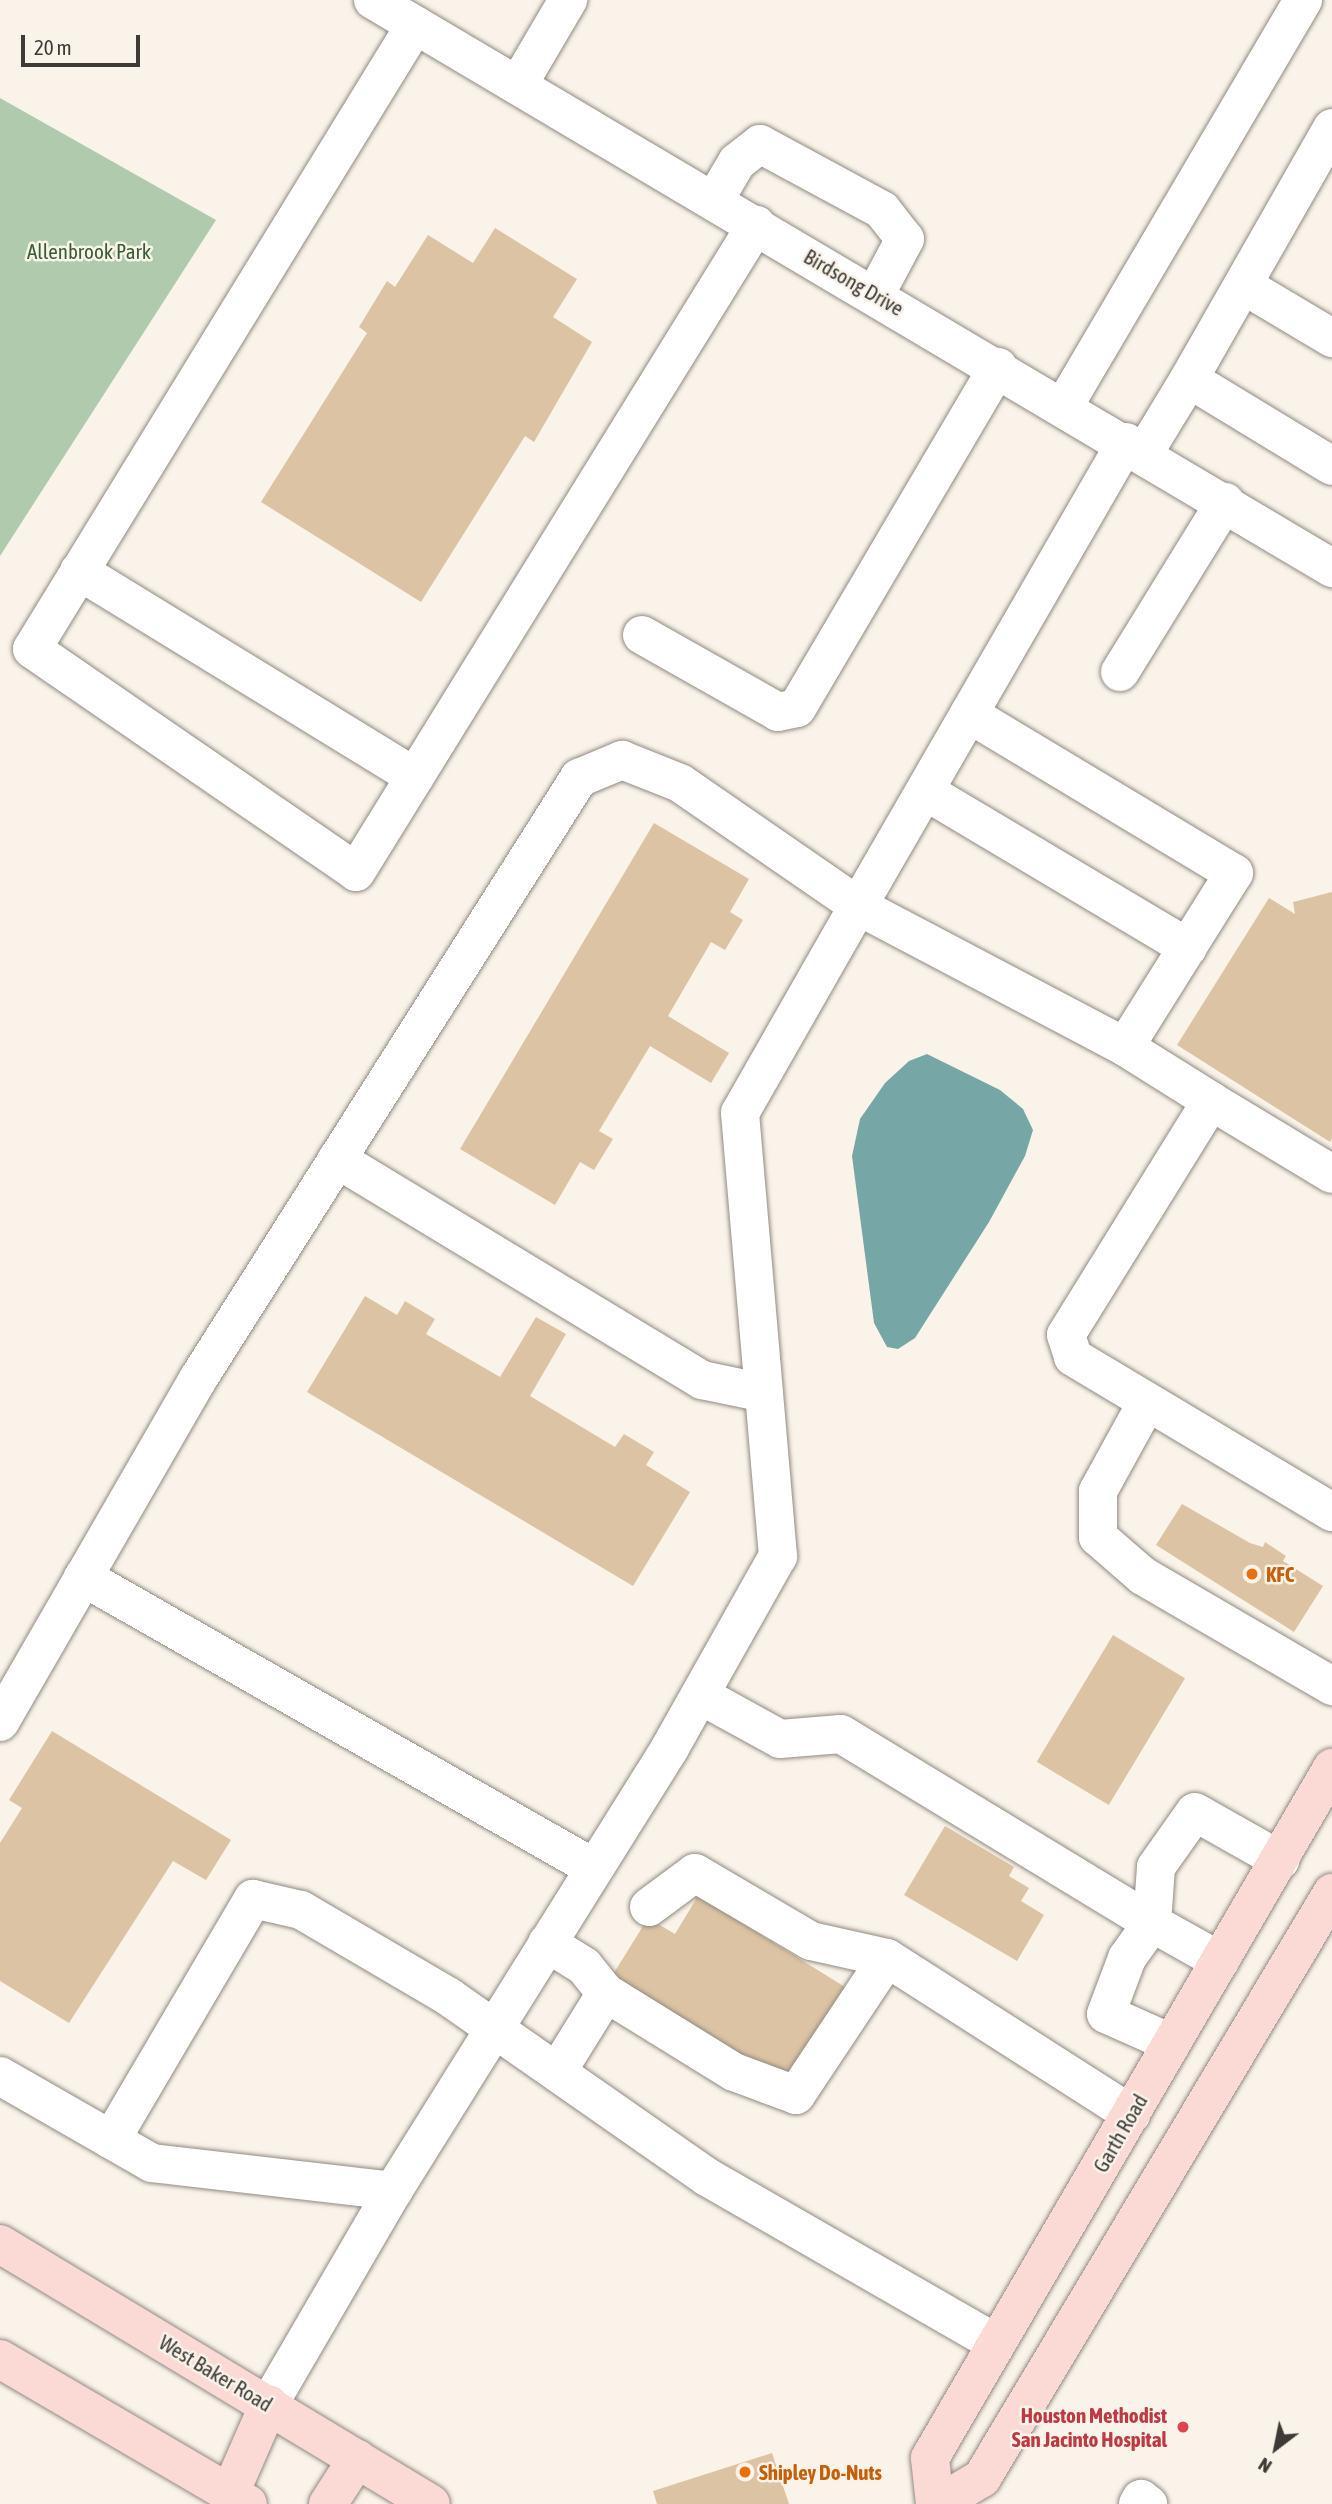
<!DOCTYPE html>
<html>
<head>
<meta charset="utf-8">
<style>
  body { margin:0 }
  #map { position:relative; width:1332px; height:2504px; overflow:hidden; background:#faf3ea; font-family:"Asap Condensed",sans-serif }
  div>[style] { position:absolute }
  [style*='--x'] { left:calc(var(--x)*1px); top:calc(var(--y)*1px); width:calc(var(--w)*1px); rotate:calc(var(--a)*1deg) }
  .green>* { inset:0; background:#afcaad }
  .water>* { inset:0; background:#76a7a6 }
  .building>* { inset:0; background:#dcc3a3; transform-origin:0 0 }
  .roads { filter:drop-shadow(0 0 2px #908a82) drop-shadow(0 0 2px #908a82) }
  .minor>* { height:38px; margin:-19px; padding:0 19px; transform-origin:19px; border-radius:19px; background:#fff }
  .major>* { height:38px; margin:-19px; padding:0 19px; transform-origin:19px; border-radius:19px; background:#fbd9d4 }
  .dots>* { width:19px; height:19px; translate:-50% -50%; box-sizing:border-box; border:4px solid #faf3ea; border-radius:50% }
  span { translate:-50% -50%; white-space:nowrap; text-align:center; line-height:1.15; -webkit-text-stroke:5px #faf3ea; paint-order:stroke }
  .park-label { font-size:21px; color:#375e33 }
  .street-label { font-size:21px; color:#3d3a37 }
  .food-label { font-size:21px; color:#c56008; font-weight:700 }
  .left { translate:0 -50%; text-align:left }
  .health-label { font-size:21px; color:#be3a42; font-weight:700 }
  .right { translate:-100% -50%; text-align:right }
  .north { position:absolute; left:1241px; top:2413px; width:70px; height:70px; -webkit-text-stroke:5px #faf3ea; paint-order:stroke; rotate:212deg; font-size:19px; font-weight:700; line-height:28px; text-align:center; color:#3d3a37 }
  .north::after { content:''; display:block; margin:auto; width:24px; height:32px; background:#3d3a37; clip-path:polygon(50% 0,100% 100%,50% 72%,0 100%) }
  .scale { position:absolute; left:21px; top:35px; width:119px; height:32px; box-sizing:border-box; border:4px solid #3d3a37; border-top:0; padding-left:9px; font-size:21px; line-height:24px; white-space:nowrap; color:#3d3a37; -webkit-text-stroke:5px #faf3ea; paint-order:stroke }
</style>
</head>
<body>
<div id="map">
  <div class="green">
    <div style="clip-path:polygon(0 98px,216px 220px,0 556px)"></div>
  </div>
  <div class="water">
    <div style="clip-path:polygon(927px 1054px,1000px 1090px,1023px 1109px,1033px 1130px,1025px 1156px,989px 1222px,915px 1338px,898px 1349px,887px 1347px,874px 1323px,852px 1156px,860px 1119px,885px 1083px,909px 1061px)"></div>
  </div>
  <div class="building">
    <div style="clip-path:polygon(495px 228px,577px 279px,553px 317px,592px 342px,534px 442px,525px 436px,421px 602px,261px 502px,367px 333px,359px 327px,387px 281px,395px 287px,428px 235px,473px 263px)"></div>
    <div style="clip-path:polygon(654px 823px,749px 879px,730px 912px,743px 920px,725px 950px,711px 942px,668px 1016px,729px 1053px,711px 1083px,650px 1046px,599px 1131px,613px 1139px,594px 1170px,580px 1162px,555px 1205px,460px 1149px)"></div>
    <div style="clip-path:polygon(1332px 892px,1332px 1138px,1330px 1142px,1177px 1045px,1269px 898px,1295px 914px,1293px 902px)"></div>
    <div style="clip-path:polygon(365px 1296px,397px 1315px,405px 1301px,435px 1319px,426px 1334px,500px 1377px,536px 1317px,566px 1334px,530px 1396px,615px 1447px,624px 1434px,654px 1452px,646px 1465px,690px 1492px,633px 1586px,307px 1392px)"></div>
    <div style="clip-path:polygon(1182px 1504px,1250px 1543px,1263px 1547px,1265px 1542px,1286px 1556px,1283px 1561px,1323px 1586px,1294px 1632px,1156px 1545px)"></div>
    <div style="left:1113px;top:1635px;width:84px;height:148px;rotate:31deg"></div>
    <div style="clip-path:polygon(52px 1731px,231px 1840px,206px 1880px,173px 1861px,69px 2023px,0 1981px,0 1843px,22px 1808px,9px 1800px)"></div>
    <div style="clip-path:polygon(945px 1826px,1014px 1867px,1009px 1876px,1029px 1888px,1021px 1901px,1044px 1915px,1017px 1961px,904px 1895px)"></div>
    <div style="clip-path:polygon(698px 1896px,845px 1987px,786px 2083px,612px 1976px,648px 1918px,675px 1934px)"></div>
    <div style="clip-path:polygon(772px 2453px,789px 2504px,657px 2504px,653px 2491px)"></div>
  </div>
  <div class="roads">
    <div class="minor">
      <div style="--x:373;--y:0;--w:1115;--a:30.64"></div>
      <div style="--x:415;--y:25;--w:732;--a:121.54"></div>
      <div style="--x:32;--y:649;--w:393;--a:34.5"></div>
      <div style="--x:356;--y:872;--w:761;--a:-58.27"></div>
      <div style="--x:518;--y:85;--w:99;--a:-59.5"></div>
      <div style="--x:714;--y:201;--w:45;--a:-59.5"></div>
      <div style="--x:737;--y:162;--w:29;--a:-38"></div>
      <div style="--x:760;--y:144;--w:139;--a:28.4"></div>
      <div style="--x:882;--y:210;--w:37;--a:52"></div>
      <div style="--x:905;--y:239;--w:64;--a:118.2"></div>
      <div style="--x:1243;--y:285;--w:104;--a:30.8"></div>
      <div style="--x:1189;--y:379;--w:289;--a:-60.3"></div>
      <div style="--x:1064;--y:406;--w:471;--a:-59.5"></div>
      <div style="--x:1126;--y:442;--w:536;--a:120.01"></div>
      <div style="--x:858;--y:906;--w:302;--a:27.8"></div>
      <div style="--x:1125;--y:1047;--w:102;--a:32.1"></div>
      <div style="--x:1211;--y:1101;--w:275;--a:121.8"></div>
      <div style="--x:1066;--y:1335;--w:23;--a:72"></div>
      <div style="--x:1073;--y:1357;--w:302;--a:30.9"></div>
      <div style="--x:1144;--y:453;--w:87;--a:-58.7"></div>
      <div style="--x:1189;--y:379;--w:167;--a:31.3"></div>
      <div style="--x:79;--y:571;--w:394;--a:31.5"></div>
      <div style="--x:642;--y:635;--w:156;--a:29.5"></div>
      <div style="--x:778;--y:712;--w:19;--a:-12"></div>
      <div style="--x:797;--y:708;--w:396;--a:-59.5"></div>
      <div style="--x:1120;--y:672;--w:200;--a:-58.3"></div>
      <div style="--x:969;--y:714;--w:309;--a:31"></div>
      <div style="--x:1234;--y:873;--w:205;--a:122.1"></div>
      <div style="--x:925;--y:791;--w:306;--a:30.8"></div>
      <div style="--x:1211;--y:1101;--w:141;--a:31.1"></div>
      <div style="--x:337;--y:1159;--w:427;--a:31.2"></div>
      <div style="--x:702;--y:1380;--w:63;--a:11.8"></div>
      <div style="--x:1147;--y:1402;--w:102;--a:118.8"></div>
      <div style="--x:1098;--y:1491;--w:46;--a:90"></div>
      <div style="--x:1098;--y:1537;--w:60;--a:40.9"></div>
      <div style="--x:1143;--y:1576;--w:219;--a:30.2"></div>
      <div style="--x:83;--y:1577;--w:588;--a:29.66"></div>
      <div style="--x:700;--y:1695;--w:91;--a:28.8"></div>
      <div style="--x:780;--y:1739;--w:61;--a:-4.7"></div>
      <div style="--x:841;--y:1734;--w:364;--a:31.3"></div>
      <div style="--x:1152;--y:1923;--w:56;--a:-85.9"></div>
      <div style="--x:1156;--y:1867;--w:67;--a:-54.7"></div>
      <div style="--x:1195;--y:1812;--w:98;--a:29.5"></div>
      <div style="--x:0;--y:1722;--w:396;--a:-60"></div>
      <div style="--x:198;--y:1379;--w:712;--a:-57.63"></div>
      <div style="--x:579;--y:778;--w:47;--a:-22.7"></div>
      <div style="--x:622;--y:760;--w:62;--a:21.6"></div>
      <div style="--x:680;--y:783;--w:216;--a:34.6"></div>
      <div style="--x:858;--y:906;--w:238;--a:119.7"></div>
      <div style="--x:740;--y:1113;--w:445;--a:85.1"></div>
      <div style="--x:778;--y:1556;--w:220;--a:119.4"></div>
      <div style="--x:670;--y:1748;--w:522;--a:122.02"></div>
      <div style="--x:393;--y:2191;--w:246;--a:120.2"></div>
      <div style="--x:649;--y:1907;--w:57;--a:-36.5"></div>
      <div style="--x:695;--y:1873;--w:134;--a:30.4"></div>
      <div style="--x:811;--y:1941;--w:78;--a:12.6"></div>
      <div style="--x:547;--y:1943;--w:44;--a:31.9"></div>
      <div style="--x:584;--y:1966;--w:35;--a:51"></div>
      <div style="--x:1171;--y:2043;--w:71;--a:-156"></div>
      <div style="--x:1106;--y:2014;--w:60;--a:-69.4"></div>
      <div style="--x:1127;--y:1958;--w:43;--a:-54.5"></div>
      <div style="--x:1152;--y:1923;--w:78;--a:29.2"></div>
      <div style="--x:557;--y:2072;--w:93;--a:-58.2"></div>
      <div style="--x:606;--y:1993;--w:150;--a:31.7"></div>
      <div style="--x:734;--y:2072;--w:66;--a:20.4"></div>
      <div style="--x:796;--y:2095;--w:164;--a:-56.4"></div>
      <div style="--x:887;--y:1958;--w:290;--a:32.6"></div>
      <div style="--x:0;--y:2076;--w:175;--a:29.8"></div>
      <div style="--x:152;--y:2163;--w:243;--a:6.6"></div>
      <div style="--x:111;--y:2140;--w:280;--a:-59.5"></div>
      <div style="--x:253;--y:1899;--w:49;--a:12.9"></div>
      <div style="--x:301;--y:1910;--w:172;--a:30.4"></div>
      <div style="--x:449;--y:1997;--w:315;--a:34.9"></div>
      <div style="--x:707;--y:2177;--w:333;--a:29.9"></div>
      <div style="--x:1138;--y:2504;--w:6;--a:-59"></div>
      <div style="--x:1141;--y:2499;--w:9;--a:36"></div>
    </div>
    <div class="major">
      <div style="--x:0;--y:2244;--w:503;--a:31.1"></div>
      <div style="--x:0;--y:2359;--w:287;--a:30.3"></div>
      <div style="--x:230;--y:2493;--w:97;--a:-66.3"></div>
      <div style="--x:328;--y:2504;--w:54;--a:-57.2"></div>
      <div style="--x:935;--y:2504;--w:46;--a:-96.2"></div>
      <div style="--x:930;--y:2458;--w:799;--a:-59.77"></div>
      <div style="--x:939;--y:2504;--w:50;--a:-31.2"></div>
      <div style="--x:982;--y:2478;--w:682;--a:-59.11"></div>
    </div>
  </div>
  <div class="dots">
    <div style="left:1252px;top:1574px;background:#e8710a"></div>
    <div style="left:1183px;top:2427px;background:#e0444e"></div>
    <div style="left:745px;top:2472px;background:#e8710a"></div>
  </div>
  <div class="park-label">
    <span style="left:89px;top:251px">Allenbrook Park</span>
  </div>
  <div class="street-label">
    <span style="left:854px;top:282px;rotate:30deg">Birdsong Drive</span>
    <span style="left:1120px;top:2133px;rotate:-60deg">Garth Road</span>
    <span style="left:216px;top:2373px;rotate:31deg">West Baker Road</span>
  </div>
  <div class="food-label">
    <span class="left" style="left:1266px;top:1574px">KFC</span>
    <span class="left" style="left:759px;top:2472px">Shipley Do-Nuts</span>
  </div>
  <div class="health-label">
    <span class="right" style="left:1167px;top:2427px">Houston Methodist<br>San Jacinto Hospital</span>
  </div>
  <div class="north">N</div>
  <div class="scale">20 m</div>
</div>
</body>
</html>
